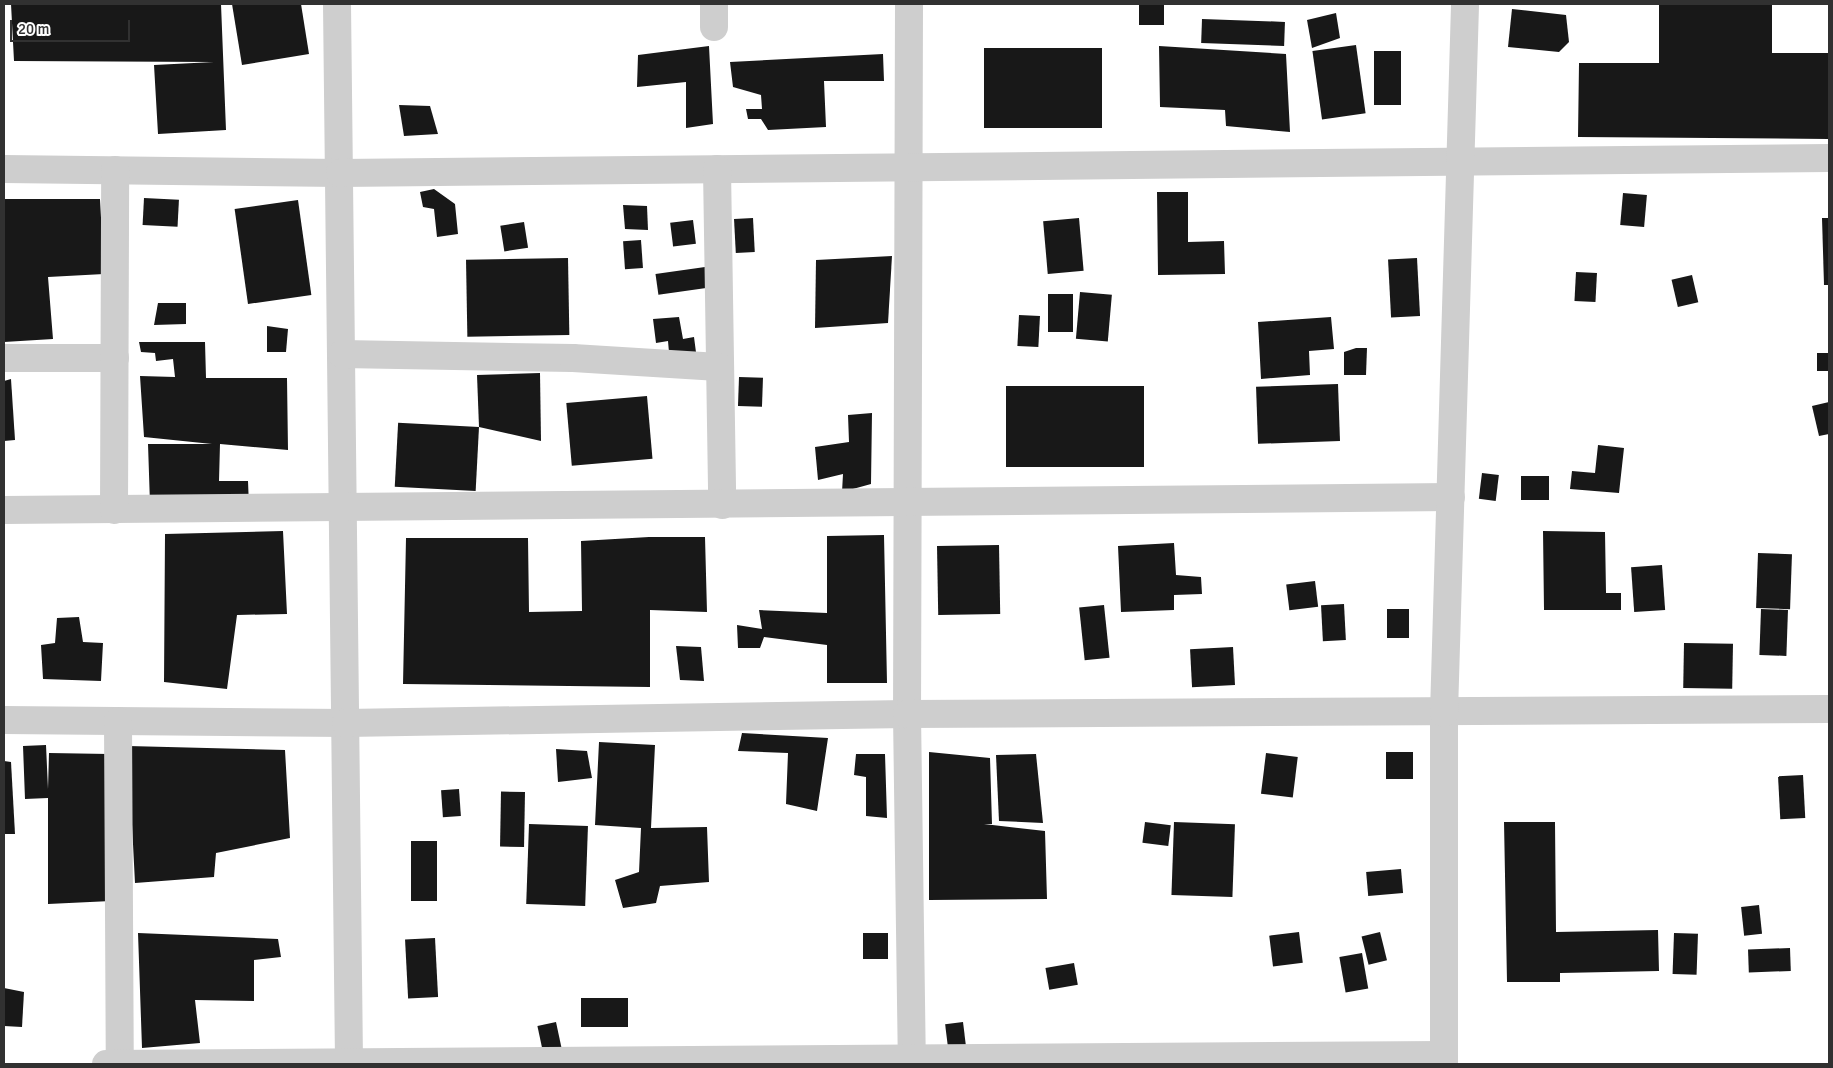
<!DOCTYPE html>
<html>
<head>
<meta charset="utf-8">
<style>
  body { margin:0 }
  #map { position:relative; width:1833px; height:1068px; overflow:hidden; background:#fff; font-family:Signika,sans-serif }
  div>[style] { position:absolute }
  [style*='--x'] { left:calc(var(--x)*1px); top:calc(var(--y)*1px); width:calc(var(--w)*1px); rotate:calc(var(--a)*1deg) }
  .building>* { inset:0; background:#181818; transform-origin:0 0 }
  .minor>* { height:28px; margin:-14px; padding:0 14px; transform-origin:14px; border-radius:14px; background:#cecece }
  span { translate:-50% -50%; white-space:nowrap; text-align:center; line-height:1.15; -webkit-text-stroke:5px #fff; paint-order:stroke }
  .frame { position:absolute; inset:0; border:5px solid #313131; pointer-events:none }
  .scale { position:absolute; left:10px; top:20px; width:120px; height:22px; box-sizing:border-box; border:2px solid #313131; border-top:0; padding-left:6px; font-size:15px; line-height:18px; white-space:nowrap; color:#313131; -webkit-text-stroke:4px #fff; paint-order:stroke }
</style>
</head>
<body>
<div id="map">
  <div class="building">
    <div style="clip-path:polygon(11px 4px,221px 4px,226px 130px,158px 134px,154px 65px,214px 62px,14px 61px)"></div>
    <div style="clip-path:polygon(232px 4px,301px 4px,309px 54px,242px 65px)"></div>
    <div style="left:1139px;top:4px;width:25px;height:21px"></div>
    <div style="clip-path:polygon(1659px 4px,1772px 4px,1772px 53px,1829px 53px,1829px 139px,1578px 137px,1579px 63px,1659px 63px)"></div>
    <div style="clip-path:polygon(1512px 9px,1566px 15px,1569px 42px,1559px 52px,1508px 47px)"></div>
    <div style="clip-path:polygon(1336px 13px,1340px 38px,1312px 48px,1307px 20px)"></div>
    <div style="left:1202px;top:19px;width:83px;height:24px;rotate:2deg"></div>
    <div style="left:1356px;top:45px;width:69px;height:44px;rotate:82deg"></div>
    <div style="clip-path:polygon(709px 46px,713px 124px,686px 128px,686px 82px,637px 87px,638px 55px)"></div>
    <div style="clip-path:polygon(1159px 46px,1286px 54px,1290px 132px,1226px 126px,1225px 110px,1160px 107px)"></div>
    <div style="left:984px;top:48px;width:118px;height:80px"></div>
    <div style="left:1374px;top:51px;width:27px;height:54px"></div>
    <div style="clip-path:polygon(883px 54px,884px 81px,824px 81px,826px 127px,768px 130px,761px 119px,748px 119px,746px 109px,762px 109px,761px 95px,733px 87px,730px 62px)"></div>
    <div style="clip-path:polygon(399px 105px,430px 106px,438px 134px,404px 136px)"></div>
    <div style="clip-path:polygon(434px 189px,455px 204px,458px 234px,437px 237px,434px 209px,423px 207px,420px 192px)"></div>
    <div style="clip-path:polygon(1157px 192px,1188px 192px,1188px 242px,1224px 241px,1225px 274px,1158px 275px)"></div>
    <div style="left:1623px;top:193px;width:24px;height:32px;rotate:5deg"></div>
    <div style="left:144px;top:198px;width:35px;height:27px;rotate:3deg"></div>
    <div style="clip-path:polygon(4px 199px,100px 199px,104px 274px,48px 277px,53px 339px,4px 342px)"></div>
    <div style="left:298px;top:200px;width:96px;height:64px;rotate:82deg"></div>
    <div style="clip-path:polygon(623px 205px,647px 206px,648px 230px,625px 229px)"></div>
    <div style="left:753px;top:218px;width:34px;height:19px;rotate:87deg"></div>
    <div style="left:1079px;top:218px;width:53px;height:36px;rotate:85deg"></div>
    <div style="clip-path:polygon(1822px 218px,1829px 218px,1829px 285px,1824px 285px)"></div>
    <div style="left:693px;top:220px;width:24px;height:23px;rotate:83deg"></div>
    <div style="left:524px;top:222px;width:26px;height:24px;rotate:81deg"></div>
    <div style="left:641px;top:240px;width:28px;height:18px;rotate:86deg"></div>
    <div style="clip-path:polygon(892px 256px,888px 323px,815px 328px,816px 260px)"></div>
    <div style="left:568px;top:258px;width:77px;height:102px;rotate:89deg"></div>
    <div style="left:1417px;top:258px;width:58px;height:29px;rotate:87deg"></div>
    <div style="left:705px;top:267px;width:21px;height:50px;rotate:82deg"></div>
    <div style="left:1576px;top:272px;width:21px;height:29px;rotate:3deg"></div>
    <div style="left:1692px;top:275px;width:28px;height:21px;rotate:77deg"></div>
    <div style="left:1080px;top:292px;width:32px;height:47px;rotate:5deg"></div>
    <div style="left:1048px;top:294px;width:25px;height:38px"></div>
    <div style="clip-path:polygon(158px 303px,186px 303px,186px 324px,154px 325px)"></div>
    <div style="left:1019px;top:315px;width:21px;height:31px;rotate:3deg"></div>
    <div style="clip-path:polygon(679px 317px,683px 339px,694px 337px,697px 360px,670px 364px,668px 341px,656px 343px,653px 319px)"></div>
    <div style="clip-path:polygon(1331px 317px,1334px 349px,1309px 351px,1310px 375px,1261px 379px,1258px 322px)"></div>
    <div style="clip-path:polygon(267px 326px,288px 329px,286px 352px,267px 352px)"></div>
    <div style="clip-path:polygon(139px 342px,205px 342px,206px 378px,287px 378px,288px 450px,220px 444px,219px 481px,248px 481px,249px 506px,150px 504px,148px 444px,212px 444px,144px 437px,140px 376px,175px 377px,173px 359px,156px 361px,155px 353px,141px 352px)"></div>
    <div style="clip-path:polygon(1356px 348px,1367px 348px,1366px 375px,1344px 375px,1344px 352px)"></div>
    <div style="left:1817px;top:353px;width:12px;height:18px"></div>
    <div style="clip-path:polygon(540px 373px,541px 441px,479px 427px,477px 375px)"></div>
    <div style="left:739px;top:377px;width:24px;height:29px;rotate:2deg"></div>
    <div style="clip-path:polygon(11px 379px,15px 440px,4px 441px,4px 381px)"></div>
    <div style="left:1338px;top:384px;width:57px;height:82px;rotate:88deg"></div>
    <div style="left:1006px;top:386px;width:138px;height:81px"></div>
    <div style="left:647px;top:396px;width:63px;height:81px;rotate:85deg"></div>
    <div style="clip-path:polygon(1829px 402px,1829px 434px,1819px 436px,1812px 406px)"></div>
    <div style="clip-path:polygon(872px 413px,871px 484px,842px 492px,843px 474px,818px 480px,815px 447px,849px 442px,848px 415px)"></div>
    <div style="left:479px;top:427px;width:64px;height:81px;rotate:93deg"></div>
    <div style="clip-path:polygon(1598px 445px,1624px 448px,1619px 493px,1570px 489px,1572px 471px,1595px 473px)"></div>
    <div style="left:1482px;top:473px;width:17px;height:26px;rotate:7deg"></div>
    <div style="left:1521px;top:476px;width:28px;height:24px"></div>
    <div style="clip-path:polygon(283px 531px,287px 614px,237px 615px,227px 689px,164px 682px,165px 534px)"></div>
    <div style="clip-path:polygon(1543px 531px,1605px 532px,1606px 593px,1621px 593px,1621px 610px,1544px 610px)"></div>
    <div style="clip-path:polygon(884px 535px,887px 683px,827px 683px,827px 645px,764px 637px,760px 648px,738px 648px,737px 625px,762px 629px,759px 610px,827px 613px,827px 536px)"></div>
    <div style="clip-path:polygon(649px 537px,705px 537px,707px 612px,650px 610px,650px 687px,403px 684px,406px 538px,528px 538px,529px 612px,582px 611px,581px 541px)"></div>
    <div style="clip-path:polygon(1174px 543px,1176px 575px,1201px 577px,1202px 594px,1174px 595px,1174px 610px,1121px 612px,1118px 546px)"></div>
    <div style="left:999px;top:545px;width:69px;height:62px;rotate:89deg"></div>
    <div style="left:1758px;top:553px;width:34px;height:55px;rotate:2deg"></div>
    <div style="left:1662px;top:565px;width:45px;height:31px;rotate:86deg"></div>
    <div style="left:1315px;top:581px;width:26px;height:29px;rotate:83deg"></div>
    <div style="left:1344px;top:604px;width:36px;height:23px;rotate:87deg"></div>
    <div style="left:1104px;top:605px;width:53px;height:25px;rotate:84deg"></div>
    <div style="left:1387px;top:609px;width:22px;height:29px"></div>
    <div style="left:1761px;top:609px;width:27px;height:46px;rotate:2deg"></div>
    <div style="clip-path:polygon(79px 617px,83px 642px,103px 643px,101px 681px,43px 679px,41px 645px,55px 643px,57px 618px)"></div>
    <div style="left:1684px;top:643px;width:49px;height:45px;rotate:1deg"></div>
    <div style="clip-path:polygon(676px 646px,701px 647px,704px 681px,680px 680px)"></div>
    <div style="left:1233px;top:647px;width:38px;height:43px;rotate:87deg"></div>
    <div style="clip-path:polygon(742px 733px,828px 738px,817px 811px,786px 804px,788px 753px,738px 751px)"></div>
    <div style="clip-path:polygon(599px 742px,655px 745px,651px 828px,707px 827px,709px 882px,660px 886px,656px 903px,623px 908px,615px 880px,639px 872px,641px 828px,595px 825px)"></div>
    <div style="clip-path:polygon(46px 745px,48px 789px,49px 753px,109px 754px,111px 901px,48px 904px,48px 798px,25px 799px,23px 746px)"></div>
    <div style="clip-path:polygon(128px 746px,285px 750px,290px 838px,216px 853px,214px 877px,135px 883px)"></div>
    <div style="clip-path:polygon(556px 749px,587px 751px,592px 778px,558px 782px)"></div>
    <div style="clip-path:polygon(929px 752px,990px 758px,992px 824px,984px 824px,1045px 831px,1047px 899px,929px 900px)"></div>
    <div style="left:1386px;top:752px;width:27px;height:27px"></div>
    <div style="left:1266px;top:753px;width:32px;height:41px;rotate:7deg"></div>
    <div style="clip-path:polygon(856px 754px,885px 754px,887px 818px,866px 816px,866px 777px,854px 775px)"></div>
    <div style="clip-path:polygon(1036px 754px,1043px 823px,999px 821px,996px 755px)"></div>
    <div style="clip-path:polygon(4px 761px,11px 762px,15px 834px,4px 834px)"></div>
    <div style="left:1803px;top:775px;width:43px;height:25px;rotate:87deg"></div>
    <div style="left:459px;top:789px;width:27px;height:18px;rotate:86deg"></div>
    <div style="left:525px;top:792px;width:55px;height:24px;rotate:91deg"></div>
    <div style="left:1145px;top:822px;width:26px;height:21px;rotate:7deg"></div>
    <div style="left:1174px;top:822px;width:61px;height:73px;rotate:2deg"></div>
    <div style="clip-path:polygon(1504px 822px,1555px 822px,1556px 932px,1658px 930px,1659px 971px,1560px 973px,1560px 982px,1507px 982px)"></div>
    <div style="left:529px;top:824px;width:59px;height:80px;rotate:2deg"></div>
    <div style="left:411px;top:841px;width:26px;height:60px"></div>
    <div style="left:1401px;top:869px;width:24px;height:35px;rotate:85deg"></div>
    <div style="left:1759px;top:905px;width:29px;height:18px;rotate:84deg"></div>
    <div style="left:1299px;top:932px;width:31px;height:30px;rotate:83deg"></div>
    <div style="left:1380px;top:932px;width:29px;height:19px;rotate:76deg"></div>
    <div style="clip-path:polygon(138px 933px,278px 939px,281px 957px,254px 960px,254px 1001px,195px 1000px,200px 1043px,142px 1048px)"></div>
    <div style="left:863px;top:933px;width:25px;height:26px"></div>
    <div style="left:1674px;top:933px;width:24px;height:41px;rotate:2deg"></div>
    <div style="left:435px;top:938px;width:59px;height:30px;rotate:87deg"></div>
    <div style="left:1790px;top:948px;width:23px;height:42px;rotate:88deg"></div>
    <div style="left:1362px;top:953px;width:36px;height:23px;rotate:80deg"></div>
    <div style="left:1074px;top:963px;width:22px;height:29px;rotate:80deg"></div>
    <div style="clip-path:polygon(4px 988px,24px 992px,22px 1027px,4px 1026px)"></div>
    <div style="left:628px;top:998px;width:29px;height:47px;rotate:90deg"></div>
    <div style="left:556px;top:1022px;width:29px;height:19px;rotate:78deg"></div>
    <div style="left:963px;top:1022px;width:26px;height:18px;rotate:83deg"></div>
  </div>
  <div class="minor">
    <div style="--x:337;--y:4;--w:1060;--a:89.35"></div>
    <div style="--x:714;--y:4;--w:23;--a:90"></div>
    <div style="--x:909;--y:4;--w:710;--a:90.16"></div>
    <div style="--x:907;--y:714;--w:350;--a:89.2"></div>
    <div style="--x:4;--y:169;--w:336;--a:0.7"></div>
    <div style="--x:340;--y:173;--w:1489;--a:-0.58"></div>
    <div style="--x:717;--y:169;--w:336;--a:89.1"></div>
    <div style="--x:342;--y:354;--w:231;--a:1"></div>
    <div style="--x:573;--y:358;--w:146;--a:3.5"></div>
    <div style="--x:4;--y:358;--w:111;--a:0"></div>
    <div style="--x:4;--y:510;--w:1447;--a:-0.51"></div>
    <div style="--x:114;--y:510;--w:340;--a:-89.8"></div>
    <div style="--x:4;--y:720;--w:342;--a:0.5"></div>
    <div style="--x:346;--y:723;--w:561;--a:-0.92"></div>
    <div style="--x:907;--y:714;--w:922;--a:-0.31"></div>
    <div style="--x:118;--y:721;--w:343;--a:89.7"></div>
    <div style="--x:106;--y:1064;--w:1338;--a:-0.39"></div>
    <div style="--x:1444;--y:1064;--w:351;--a:-90"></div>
    <div style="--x:1444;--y:713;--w:709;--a:-88.3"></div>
  </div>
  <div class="frame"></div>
  <div class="scale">20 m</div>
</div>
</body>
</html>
